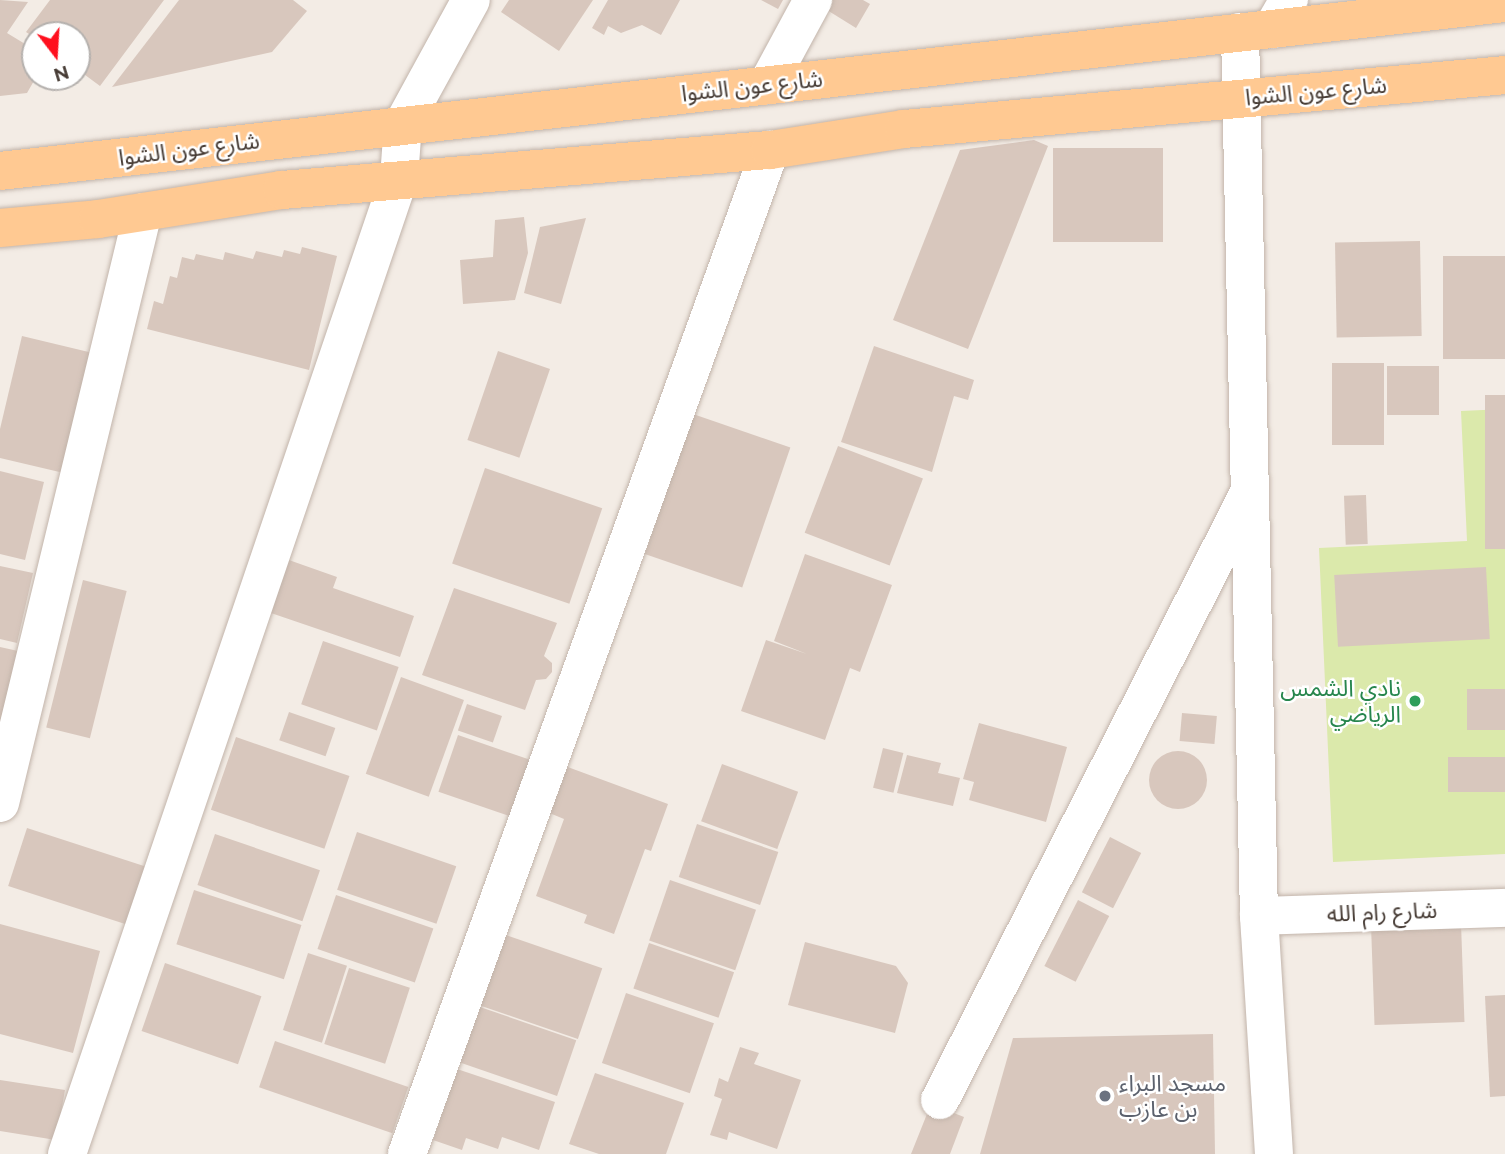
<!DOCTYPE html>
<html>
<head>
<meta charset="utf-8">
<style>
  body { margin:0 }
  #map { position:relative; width:1505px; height:1154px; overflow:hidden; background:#f3ece5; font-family:Raleway,"Noto Sans Arabic",sans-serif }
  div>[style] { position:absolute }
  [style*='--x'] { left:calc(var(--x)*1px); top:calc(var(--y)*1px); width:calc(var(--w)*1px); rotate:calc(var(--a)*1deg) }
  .green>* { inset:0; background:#dbe9ab }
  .building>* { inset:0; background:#d8c7bd; transform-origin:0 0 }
  .round { border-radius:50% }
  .roads { filter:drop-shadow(0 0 2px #c2b4aa) drop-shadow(0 0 2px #c2b4aa) }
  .minor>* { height:38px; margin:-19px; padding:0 19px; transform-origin:19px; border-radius:19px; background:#fff }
  .major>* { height:38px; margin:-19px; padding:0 19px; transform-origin:19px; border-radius:19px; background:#ffc992 }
  .dots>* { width:19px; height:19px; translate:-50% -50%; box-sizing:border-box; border:4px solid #fff; border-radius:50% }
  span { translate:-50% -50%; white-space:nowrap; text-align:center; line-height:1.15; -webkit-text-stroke:5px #fff; paint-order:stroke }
  .street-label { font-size:23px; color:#463b34 }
  .leisure-label { font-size:23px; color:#27864d }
  .right { translate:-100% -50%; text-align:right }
  .worship-label { font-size:23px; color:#5b616d }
  .left { translate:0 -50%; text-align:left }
  .north { position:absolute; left:21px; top:21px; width:70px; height:70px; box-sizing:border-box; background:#fff; border:2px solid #b5b1ae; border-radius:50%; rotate:163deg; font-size:19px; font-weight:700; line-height:28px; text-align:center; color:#463b34 }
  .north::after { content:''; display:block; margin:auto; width:24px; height:32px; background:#ff101e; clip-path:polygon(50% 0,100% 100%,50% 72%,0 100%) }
</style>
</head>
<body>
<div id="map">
  <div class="green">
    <div style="clip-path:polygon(1505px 409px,1505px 854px,1333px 862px,1319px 548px,1467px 541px,1461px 411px)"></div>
  </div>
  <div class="building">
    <div style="clip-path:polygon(0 0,28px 2px,7px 33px,35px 50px,35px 79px,27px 93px,0 96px)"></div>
    <div style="clip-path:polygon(50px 0,164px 0,100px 86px,77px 69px,77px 35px,35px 38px,26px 32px)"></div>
    <div style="clip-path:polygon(179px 0,293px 0,307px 11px,272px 52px,112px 87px)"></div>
    <div style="clip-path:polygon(509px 0,593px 0,559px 51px,501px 12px)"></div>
    <div style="clip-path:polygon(608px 0,680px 0,661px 35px,642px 25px,621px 33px,608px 26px,604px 35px,592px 28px)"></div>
    <div style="clip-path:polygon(761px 0,783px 0,778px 9px)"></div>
    <div style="clip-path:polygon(833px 0,863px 0,870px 4px,856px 28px,827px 10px)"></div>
    <div style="clip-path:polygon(1034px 140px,1048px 146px,968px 349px,893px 320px,960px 150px)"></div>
    <div style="left:1053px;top:148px;width:110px;height:94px"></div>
    <div style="clip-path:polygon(524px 217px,528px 253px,515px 300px,463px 304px,460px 260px,493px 257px,495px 220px)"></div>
    <div style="clip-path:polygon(586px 218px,561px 304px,524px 293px,540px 227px)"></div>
    <div style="left:1420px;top:241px;width:95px;height:85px;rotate:89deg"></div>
    <div style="clip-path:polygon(302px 247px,337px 256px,309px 370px,147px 329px,154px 301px,163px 304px,170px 276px,177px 278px,182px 257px,194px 260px,196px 254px,223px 260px,225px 252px,253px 259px,256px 251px,282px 257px,284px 250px,300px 254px)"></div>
    <div style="left:1505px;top:256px;width:103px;height:62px;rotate:90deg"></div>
    <div style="clip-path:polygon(22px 336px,97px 354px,68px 474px,0 458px,0 429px)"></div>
    <div style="clip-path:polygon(874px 346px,974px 380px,968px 400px,954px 396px,932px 472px,841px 442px)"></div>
    <div style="left:498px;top:351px;width:55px;height:94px;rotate:19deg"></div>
    <div style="left:1384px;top:363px;width:82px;height:52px;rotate:90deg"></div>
    <div style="left:1439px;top:366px;width:49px;height:52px;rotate:90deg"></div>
    <div style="left:1505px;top:395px;width:154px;height:20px;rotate:90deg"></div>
    <div style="left:693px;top:414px;width:103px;height:148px;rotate:19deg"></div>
    <div style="left:838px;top:446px;width:91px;height:93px;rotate:21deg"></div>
    <div style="left:485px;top:468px;width:124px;height:101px;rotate:19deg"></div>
    <div style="clip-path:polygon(0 471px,44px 482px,25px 560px,0 554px)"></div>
    <div style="left:1366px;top:495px;width:49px;height:22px;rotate:88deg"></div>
    <div style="clip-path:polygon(805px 554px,892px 585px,860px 672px,850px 668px,825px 740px,741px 711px,766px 640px,807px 654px,774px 641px)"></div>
    <div style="clip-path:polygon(286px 559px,337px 577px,333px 588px,414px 616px,400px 657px,268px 612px)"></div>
    <div style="clip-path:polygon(0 566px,33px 573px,17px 643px,0 639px)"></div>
    <div style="left:1486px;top:567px;width:72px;height:152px;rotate:87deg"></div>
    <div style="left:83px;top:580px;width:45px;height:152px;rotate:14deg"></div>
    <div style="clip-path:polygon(454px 588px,557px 623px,544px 656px,552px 663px,552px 672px,546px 679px,536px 680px,525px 710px,422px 675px)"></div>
    <div style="left:323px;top:641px;width:80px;height:67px;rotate:19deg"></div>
    <div style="clip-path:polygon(0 647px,18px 651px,0 723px)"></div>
    <div style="left:401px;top:677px;width:67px;height:103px;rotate:20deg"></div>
    <div style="left:1505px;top:689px;width:41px;height:38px;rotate:90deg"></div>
    <div style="left:467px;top:704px;width:37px;height:28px;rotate:19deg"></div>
    <div style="left:289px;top:712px;width:49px;height:30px;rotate:19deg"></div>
    <div style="left:1182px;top:713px;width:35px;height:28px;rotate:5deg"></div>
    <div style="clip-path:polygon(979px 723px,1067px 747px,1046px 822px,969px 800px,974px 782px,963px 779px)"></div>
    <div style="left:458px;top:735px;width:80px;height:60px;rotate:19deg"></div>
    <div style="left:236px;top:737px;width:120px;height:77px;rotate:19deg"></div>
    <div style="left:883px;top:748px;width:21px;height:41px;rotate:14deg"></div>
    <div class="round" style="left:1149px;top:751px;width:58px;height:58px"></div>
    <div style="clip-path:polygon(907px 755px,941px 763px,938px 773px,960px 778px,953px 806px,897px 793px)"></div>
    <div style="left:1505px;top:757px;width:35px;height:57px;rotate:90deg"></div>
    <div style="left:722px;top:764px;width:81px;height:61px;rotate:20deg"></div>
    <div style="clip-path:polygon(565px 766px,668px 804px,651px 851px,645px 849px,614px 934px,584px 923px,587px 915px,536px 896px,564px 819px,547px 812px)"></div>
    <div style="left:697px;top:824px;width:86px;height:56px;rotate:19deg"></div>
    <div style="left:27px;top:828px;width:127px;height:61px;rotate:18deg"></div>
    <div style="left:357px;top:832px;width:105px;height:61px;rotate:19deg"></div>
    <div style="left:215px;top:834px;width:111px;height:54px;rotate:19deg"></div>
    <div style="left:1110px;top:837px;width:35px;height:62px;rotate:27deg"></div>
    <div style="left:670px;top:880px;width:91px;height:64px;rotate:19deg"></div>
    <div style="left:194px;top:890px;width:113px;height:57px;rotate:18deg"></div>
    <div style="left:336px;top:895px;width:103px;height:57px;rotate:19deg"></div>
    <div style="left:1078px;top:900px;width:35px;height:74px;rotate:27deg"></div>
    <div style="left:1461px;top:923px;width:99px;height:90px;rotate:88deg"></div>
    <div style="clip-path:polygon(0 924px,100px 951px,73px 1053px,0 1034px)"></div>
    <div style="left:503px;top:934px;width:105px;height:75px;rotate:19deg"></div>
    <div style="clip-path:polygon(805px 942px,896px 966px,908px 983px,895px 1033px,788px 1005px)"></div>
    <div style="left:649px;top:943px;width:90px;height:48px;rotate:19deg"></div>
    <div style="left:308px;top:953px;width:41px;height:81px;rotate:18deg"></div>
    <div style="left:165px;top:963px;width:102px;height:72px;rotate:19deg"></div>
    <div style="left:349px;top:968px;width:64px;height:80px;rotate:18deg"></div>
    <div style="left:626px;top:993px;width:93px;height:74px;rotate:19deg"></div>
    <div style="clip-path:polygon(1505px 995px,1505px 1096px,1490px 1097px,1485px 996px)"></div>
    <div style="left:477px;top:1006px;width:105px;height:59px;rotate:19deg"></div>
    <div style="clip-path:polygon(1213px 1034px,1215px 1154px,980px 1154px,1013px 1038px)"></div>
    <div style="left:275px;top:1041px;width:141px;height:49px;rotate:19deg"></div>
    <div style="clip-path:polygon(740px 1047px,759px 1053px,754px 1064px,801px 1080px,777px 1149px,729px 1132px,727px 1140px,710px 1135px,722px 1099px,714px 1096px,719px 1078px,728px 1082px)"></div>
    <div style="clip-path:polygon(457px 1069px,555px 1102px,539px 1150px,502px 1137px,498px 1149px,466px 1138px,462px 1150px,433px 1140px)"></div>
    <div style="clip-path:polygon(595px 1073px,684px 1103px,666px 1154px,599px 1154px,569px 1144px)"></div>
    <div style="clip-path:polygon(0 1080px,65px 1090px,56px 1140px,0 1131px)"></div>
    <div style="clip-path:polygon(931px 1104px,964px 1117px,950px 1154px,911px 1154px)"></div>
  </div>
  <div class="roads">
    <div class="minor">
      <div style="--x:1272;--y:29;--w:34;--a:-60"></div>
      <div style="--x:1240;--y:32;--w:884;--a:88.77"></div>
      <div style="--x:1259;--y:916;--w:238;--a:86.4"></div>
      <div style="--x:767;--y:85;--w:97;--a:-61.6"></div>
      <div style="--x:0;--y:803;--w:608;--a:-76.4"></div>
      <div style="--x:1259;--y:916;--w:246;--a:-1.9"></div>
      <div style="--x:940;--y:1100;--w:677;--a:-63.02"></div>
      <div style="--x:67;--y:1154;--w:1031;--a:-71.21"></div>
      <div style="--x:399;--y:178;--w:54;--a:-85.8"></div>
      <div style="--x:403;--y:124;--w:141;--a:-61.3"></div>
      <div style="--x:407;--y:1154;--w:1068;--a:-70.12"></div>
    </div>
    <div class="major">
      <div style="--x:0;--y:171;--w:1514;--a:-6.37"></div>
      <div style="--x:0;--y:228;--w:98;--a:-5.2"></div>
      <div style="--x:98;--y:219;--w:186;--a:-9"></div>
      <div style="--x:282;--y:190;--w:490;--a:-4.7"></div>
      <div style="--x:770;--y:150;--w:136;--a:-8.9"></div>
      <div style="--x:904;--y:129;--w:603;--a:-5.13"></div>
    </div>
  </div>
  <div class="dots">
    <div style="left:1415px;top:701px;background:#2e9e5b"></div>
    <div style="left:1105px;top:1096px;background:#6b7280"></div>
  </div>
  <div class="street-label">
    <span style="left:752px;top:86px;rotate:-6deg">شارع عون الشوا</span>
    <span style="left:1316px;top:91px;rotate:-5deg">شارع عون الشوا</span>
    <span style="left:189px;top:149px;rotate:-7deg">شارع عون الشوا</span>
    <span style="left:1382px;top:912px;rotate:-2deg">شارع رام الله</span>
  </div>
  <div class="leisure-label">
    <span class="right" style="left:1401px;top:701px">نادي الشمس<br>الرياضي</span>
  </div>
  <div class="worship-label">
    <span class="left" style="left:1119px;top:1096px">مسجد البراء<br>بن عازب</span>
  </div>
  <div class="north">N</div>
</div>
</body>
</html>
